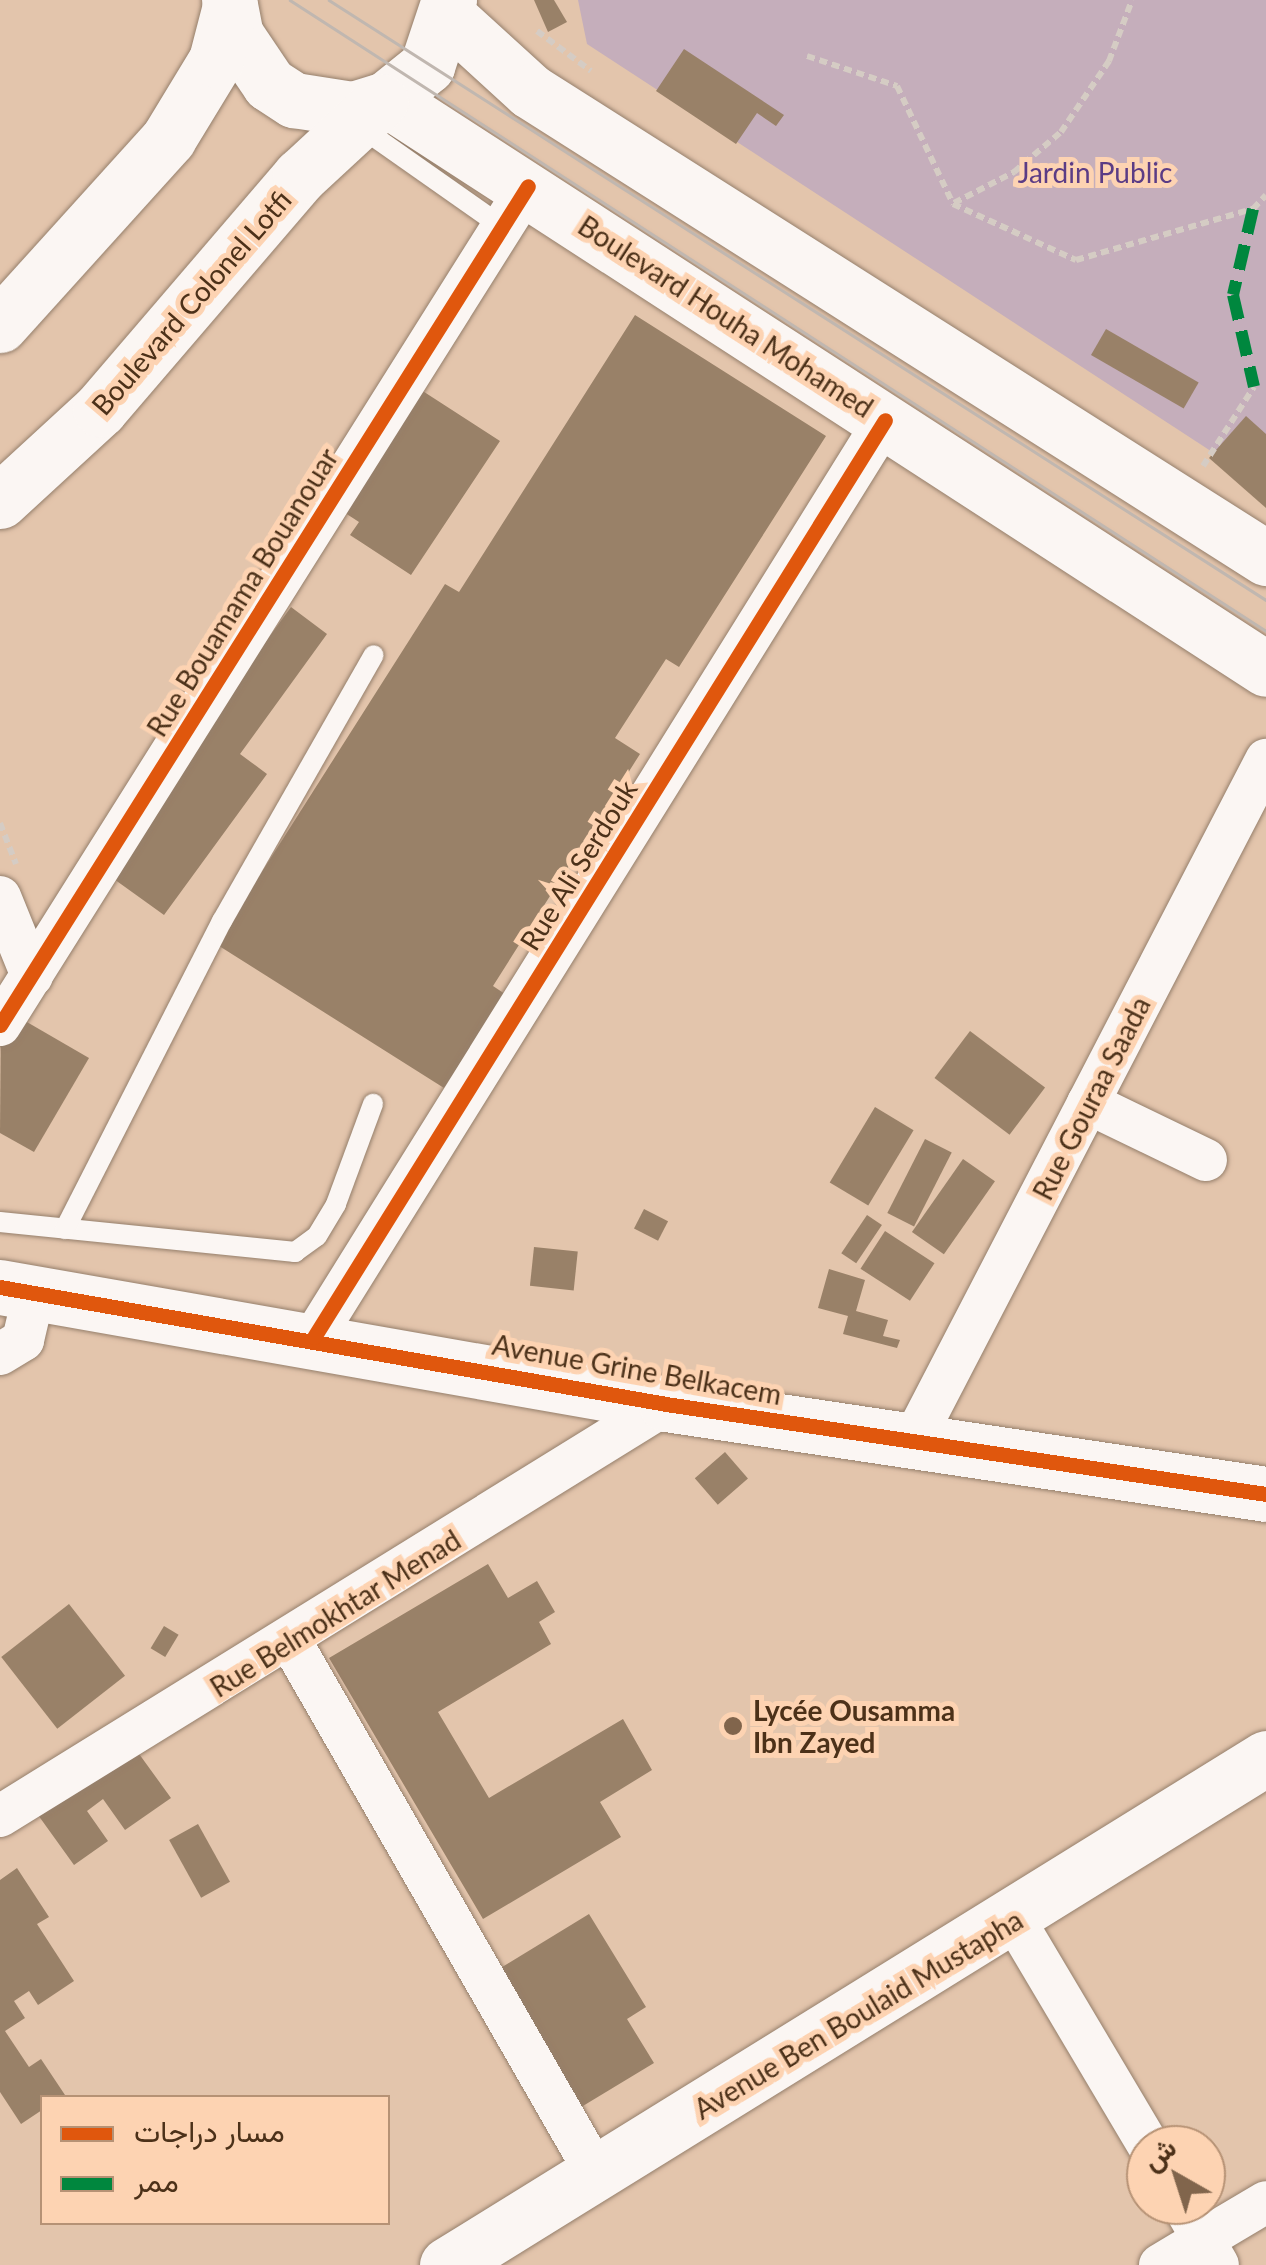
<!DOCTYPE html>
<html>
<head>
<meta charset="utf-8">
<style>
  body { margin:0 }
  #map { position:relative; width:1266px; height:2265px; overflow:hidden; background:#e3c5ac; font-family:Lato,Vazirmatn,sans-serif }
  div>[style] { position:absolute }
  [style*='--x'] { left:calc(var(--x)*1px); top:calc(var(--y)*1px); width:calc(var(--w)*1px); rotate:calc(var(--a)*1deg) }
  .green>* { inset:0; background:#c5aebb }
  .building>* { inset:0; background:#998168; transform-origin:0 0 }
  .path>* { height:6px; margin-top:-3px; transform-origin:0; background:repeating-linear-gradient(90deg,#d5ccc4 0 8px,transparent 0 13px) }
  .roads { filter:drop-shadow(0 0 2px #957f6b) drop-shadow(0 0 2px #957f6b) }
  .lane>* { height:20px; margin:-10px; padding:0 10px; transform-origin:10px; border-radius:10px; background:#fbf6f3 }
  .street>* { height:42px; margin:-21px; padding:0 21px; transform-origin:21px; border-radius:21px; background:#fbf6f3 }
  .secondary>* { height:55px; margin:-27.5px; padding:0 27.5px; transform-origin:27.5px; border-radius:27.5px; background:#fbf6f3 }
  .primary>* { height:55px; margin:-27.5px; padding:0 27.5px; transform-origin:27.5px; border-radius:27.5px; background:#fbf6f3 }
  .tram>* { height:2.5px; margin:-1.25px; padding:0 1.25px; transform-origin:1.25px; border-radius:1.25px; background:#c0b7b0 }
  .quiet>* { height:12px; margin-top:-6px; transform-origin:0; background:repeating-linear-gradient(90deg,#00873e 0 25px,transparent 0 37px) }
  .cycleway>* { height:15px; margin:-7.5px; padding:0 7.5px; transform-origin:7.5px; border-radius:7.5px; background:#e0570d }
  .dots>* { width:28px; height:28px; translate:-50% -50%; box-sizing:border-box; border:5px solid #fdd3b2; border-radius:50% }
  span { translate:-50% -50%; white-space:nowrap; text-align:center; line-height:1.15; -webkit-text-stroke:10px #fdd3b2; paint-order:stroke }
  .park-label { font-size:28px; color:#5b3c85 }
  .street-label { font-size:28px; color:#4c3119 }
  .poi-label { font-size:28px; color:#4c3119; font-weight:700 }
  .left { translate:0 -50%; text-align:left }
  .legend { position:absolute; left:40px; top:2095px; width:350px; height:130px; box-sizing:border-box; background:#fdd3b2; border:2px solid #b69275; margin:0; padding:12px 18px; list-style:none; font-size:30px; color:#4c3119 }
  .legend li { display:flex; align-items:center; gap:20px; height:50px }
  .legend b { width:50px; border:2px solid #b69275 }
  .north { position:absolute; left:1126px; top:2125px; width:100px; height:100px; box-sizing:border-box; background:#fdd3b2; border:2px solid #b69275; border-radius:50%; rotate:321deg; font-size:28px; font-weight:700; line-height:40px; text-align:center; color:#4c3119 }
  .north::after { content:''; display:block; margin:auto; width:35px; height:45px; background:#81654c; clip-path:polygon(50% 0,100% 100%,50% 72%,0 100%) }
</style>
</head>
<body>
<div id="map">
  <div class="green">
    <div style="clip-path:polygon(578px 0,1266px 0,1266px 487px,587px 44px)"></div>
  </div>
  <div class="building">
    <div style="clip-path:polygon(534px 0,554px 0,567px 22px,548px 32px)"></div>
    <div style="clip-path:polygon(684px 49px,784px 115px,776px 126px,757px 113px,736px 144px,656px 91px)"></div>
    <div style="clip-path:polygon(635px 315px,826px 436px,679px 667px,666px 659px,615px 738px,640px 754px,493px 986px,505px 994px,444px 1088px,216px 944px,445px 584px,459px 592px)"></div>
    <div style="left:1106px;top:329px;width:107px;height:30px;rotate:30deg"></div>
    <div style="clip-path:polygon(418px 388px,500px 441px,411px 575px,350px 535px,359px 522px,339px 509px)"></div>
    <div style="clip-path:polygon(1246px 416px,1266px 434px,1266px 508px,1209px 458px)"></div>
    <div style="clip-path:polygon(291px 607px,327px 634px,240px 754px,267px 774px,164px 915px,100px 869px)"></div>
    <div style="clip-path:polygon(1px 1007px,89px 1058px,34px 1152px,0 1133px)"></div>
    <div style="left:970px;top:1031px;width:94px;height:59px;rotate:37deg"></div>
    <div style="left:875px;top:1107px;width:45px;height:88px;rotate:31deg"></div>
    <div style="left:925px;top:1139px;width:30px;height:83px;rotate:27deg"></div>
    <div style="left:963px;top:1159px;width:39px;height:89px;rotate:35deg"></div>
    <div style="left:644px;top:1209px;width:27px;height:22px;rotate:27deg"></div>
    <div style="left:867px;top:1215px;width:18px;height:46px;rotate:34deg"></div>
    <div style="left:885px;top:1231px;width:59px;height:45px;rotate:33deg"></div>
    <div style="left:534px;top:1247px;width:44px;height:39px;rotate:6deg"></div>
    <div style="clip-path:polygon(829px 1269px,865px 1280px,856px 1311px,888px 1320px,883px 1336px,900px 1340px,897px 1348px,843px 1334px,848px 1316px,818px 1308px)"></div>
    <div style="left:725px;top:1452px;width:35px;height:40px;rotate:49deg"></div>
    <div style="clip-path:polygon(488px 1564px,508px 1598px,537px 1581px,555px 1612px,539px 1622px,551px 1644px,438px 1712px,489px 1798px,623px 1719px,652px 1770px,600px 1802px,621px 1837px,483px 1919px,329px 1658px)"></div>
    <div style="left:69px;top:1604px;width:91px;height:86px;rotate:52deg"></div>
    <div style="left:164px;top:1626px;width:17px;height:26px;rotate:31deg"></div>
    <div style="clip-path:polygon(129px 1740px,171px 1798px,125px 1830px,103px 1799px,87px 1811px,108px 1841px,74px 1865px,33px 1808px)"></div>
    <div style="left:198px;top:1824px;width:66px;height:33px;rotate:61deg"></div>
    <div style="clip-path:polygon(17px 1868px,49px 1917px,37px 1924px,74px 1981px,38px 2005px,29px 1991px,14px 2001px,25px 2018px,5px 2031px,29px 2067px,41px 2059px,65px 2095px,42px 2098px,42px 2110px,21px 2124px,0 2092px,0 1880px)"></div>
    <div style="clip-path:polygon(589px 1914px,646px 2007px,627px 2019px,654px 2063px,568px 2115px,481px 1980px)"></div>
  </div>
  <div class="path">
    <div style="--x:537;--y:31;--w:67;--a:36.5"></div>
    <div style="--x:807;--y:56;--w:95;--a:18.4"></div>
    <div style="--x:897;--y:86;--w:131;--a:64.6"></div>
    <div style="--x:953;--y:204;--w:135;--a:24.5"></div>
    <div style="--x:1076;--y:260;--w:184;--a:-16.1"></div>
    <div style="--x:1253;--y:209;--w:19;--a:-47"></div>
    <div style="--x:954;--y:203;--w:68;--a:-27.3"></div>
    <div style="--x:1014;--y:172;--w:62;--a:-40.4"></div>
    <div style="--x:1061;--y:132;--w:86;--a:-55.9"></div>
    <div style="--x:1109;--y:61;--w:65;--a:-69.3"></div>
    <div style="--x:1203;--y:466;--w:94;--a:-57.2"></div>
    <div style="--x:0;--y:823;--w:44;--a:68.7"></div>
  </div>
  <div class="roads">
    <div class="lane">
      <div style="--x:356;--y:124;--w:177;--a:35.1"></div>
      <div style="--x:0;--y:1222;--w:297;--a:5.8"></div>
      <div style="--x:295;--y:1252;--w:27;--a:-36"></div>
      <div style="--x:317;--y:1236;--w:37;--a:-59"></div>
      <div style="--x:336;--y:1204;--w:107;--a:-69.7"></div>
      <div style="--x:65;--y:1229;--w:346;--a:-63"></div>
      <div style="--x:222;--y:921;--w:306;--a:-60.3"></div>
    </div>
    <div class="street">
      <div style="--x:0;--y:897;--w:85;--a:67.9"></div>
      <div style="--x:0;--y:1025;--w:991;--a:-57.82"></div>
      <div style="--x:1088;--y:1103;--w:131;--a:25.8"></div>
      <div style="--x:314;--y:1337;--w:1080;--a:-58.09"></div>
      <div style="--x:0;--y:1354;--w:27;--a:-31"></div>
      <div style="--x:23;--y:1340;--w:48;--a:-76.8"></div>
      <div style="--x:915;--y:1437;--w:763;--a:-62.59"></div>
      <div style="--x:291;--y:1642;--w:612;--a:60.13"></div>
      <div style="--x:0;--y:1816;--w:783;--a:-31.74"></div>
      <div style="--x:1014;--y:1919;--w:263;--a:59.3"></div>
      <div style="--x:1183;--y:2205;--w:69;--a:59.7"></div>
      <div style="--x:1160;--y:2265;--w:123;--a:-30.7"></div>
    </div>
    <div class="secondary">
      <div style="--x:0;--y:1287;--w:676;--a:9.96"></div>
      <div style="--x:666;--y:1404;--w:607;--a:8.53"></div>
      <div style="--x:447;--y:2265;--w:963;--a:-31.76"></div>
    </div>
    <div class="primary">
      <div style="--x:229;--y:0;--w:36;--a:79"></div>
      <div style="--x:236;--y:35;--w:59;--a:56"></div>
      <div style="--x:269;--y:84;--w:30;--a:33"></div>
      <div style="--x:294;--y:100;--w:60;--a:8.7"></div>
      <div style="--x:353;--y:109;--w:34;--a:-17"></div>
      <div style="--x:386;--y:99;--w:53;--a:-38.8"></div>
      <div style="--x:427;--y:66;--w:70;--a:-71.6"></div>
      <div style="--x:449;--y:17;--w:110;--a:42.4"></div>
      <div style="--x:530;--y:91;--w:872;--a:32.4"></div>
      <div style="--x:386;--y:99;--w:1048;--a:32.93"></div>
      <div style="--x:0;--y:325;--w:251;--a:-47.9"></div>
      <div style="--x:168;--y:139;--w:92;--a:-58.7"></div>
      <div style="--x:216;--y:60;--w:56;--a:-75.5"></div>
      <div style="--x:0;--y:501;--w:136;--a:-42.6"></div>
      <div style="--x:100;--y:409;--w:307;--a:-49.4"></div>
      <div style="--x:300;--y:176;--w:110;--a:-42.8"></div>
    </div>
  </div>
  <div class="tram">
    <div style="--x:290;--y:0;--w:1162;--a:32.88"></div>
    <div style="--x:329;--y:0;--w:1113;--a:32.63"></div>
  </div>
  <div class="quiet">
    <div style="--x:1253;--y:209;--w:88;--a:103.1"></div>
    <div style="--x:1233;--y:295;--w:94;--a:77.1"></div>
  </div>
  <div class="cycleway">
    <div style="--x:0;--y:1025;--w:991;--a:-57.82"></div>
    <div style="--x:0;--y:1287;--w:676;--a:9.96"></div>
    <div style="--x:666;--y:1404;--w:607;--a:8.53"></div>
    <div style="--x:314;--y:1337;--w:1080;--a:-58.09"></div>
  </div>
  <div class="dots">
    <div style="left:733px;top:1726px;background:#81654c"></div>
  </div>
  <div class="park-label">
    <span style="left:1095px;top:172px">Jardin Public</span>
  </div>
  <div class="street-label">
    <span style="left:191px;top:302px;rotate:-49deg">Boulevard Colonel Lotfi</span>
    <span style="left:726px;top:316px;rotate:33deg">Boulevard Houha Mohamed</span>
    <span style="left:242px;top:592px;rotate:-58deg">Rue Bouamama Bouanouar</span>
    <span style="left:578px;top:865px;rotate:-58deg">Rue Ali Serdouk</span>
    <span style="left:1091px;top:1098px;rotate:-63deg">Rue Gouraa Saada</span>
    <span style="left:637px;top:1369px;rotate:10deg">Avenue Grine Belkacem</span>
    <span style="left:335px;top:1613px;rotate:-32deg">Rue Belmokhtar Menad</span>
    <span style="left:858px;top:2014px;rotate:-31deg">Avenue Ben Boulaid Mustapha</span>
  </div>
  <div class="poi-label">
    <span class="left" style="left:753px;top:1726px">Lycée Ousamma<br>Ibn Zayed</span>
  </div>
  <ul class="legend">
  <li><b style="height:12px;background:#e0570d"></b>مسار دراجات</li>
  <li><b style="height:12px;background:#00873e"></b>ممر</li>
  </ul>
  <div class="north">ش</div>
</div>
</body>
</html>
